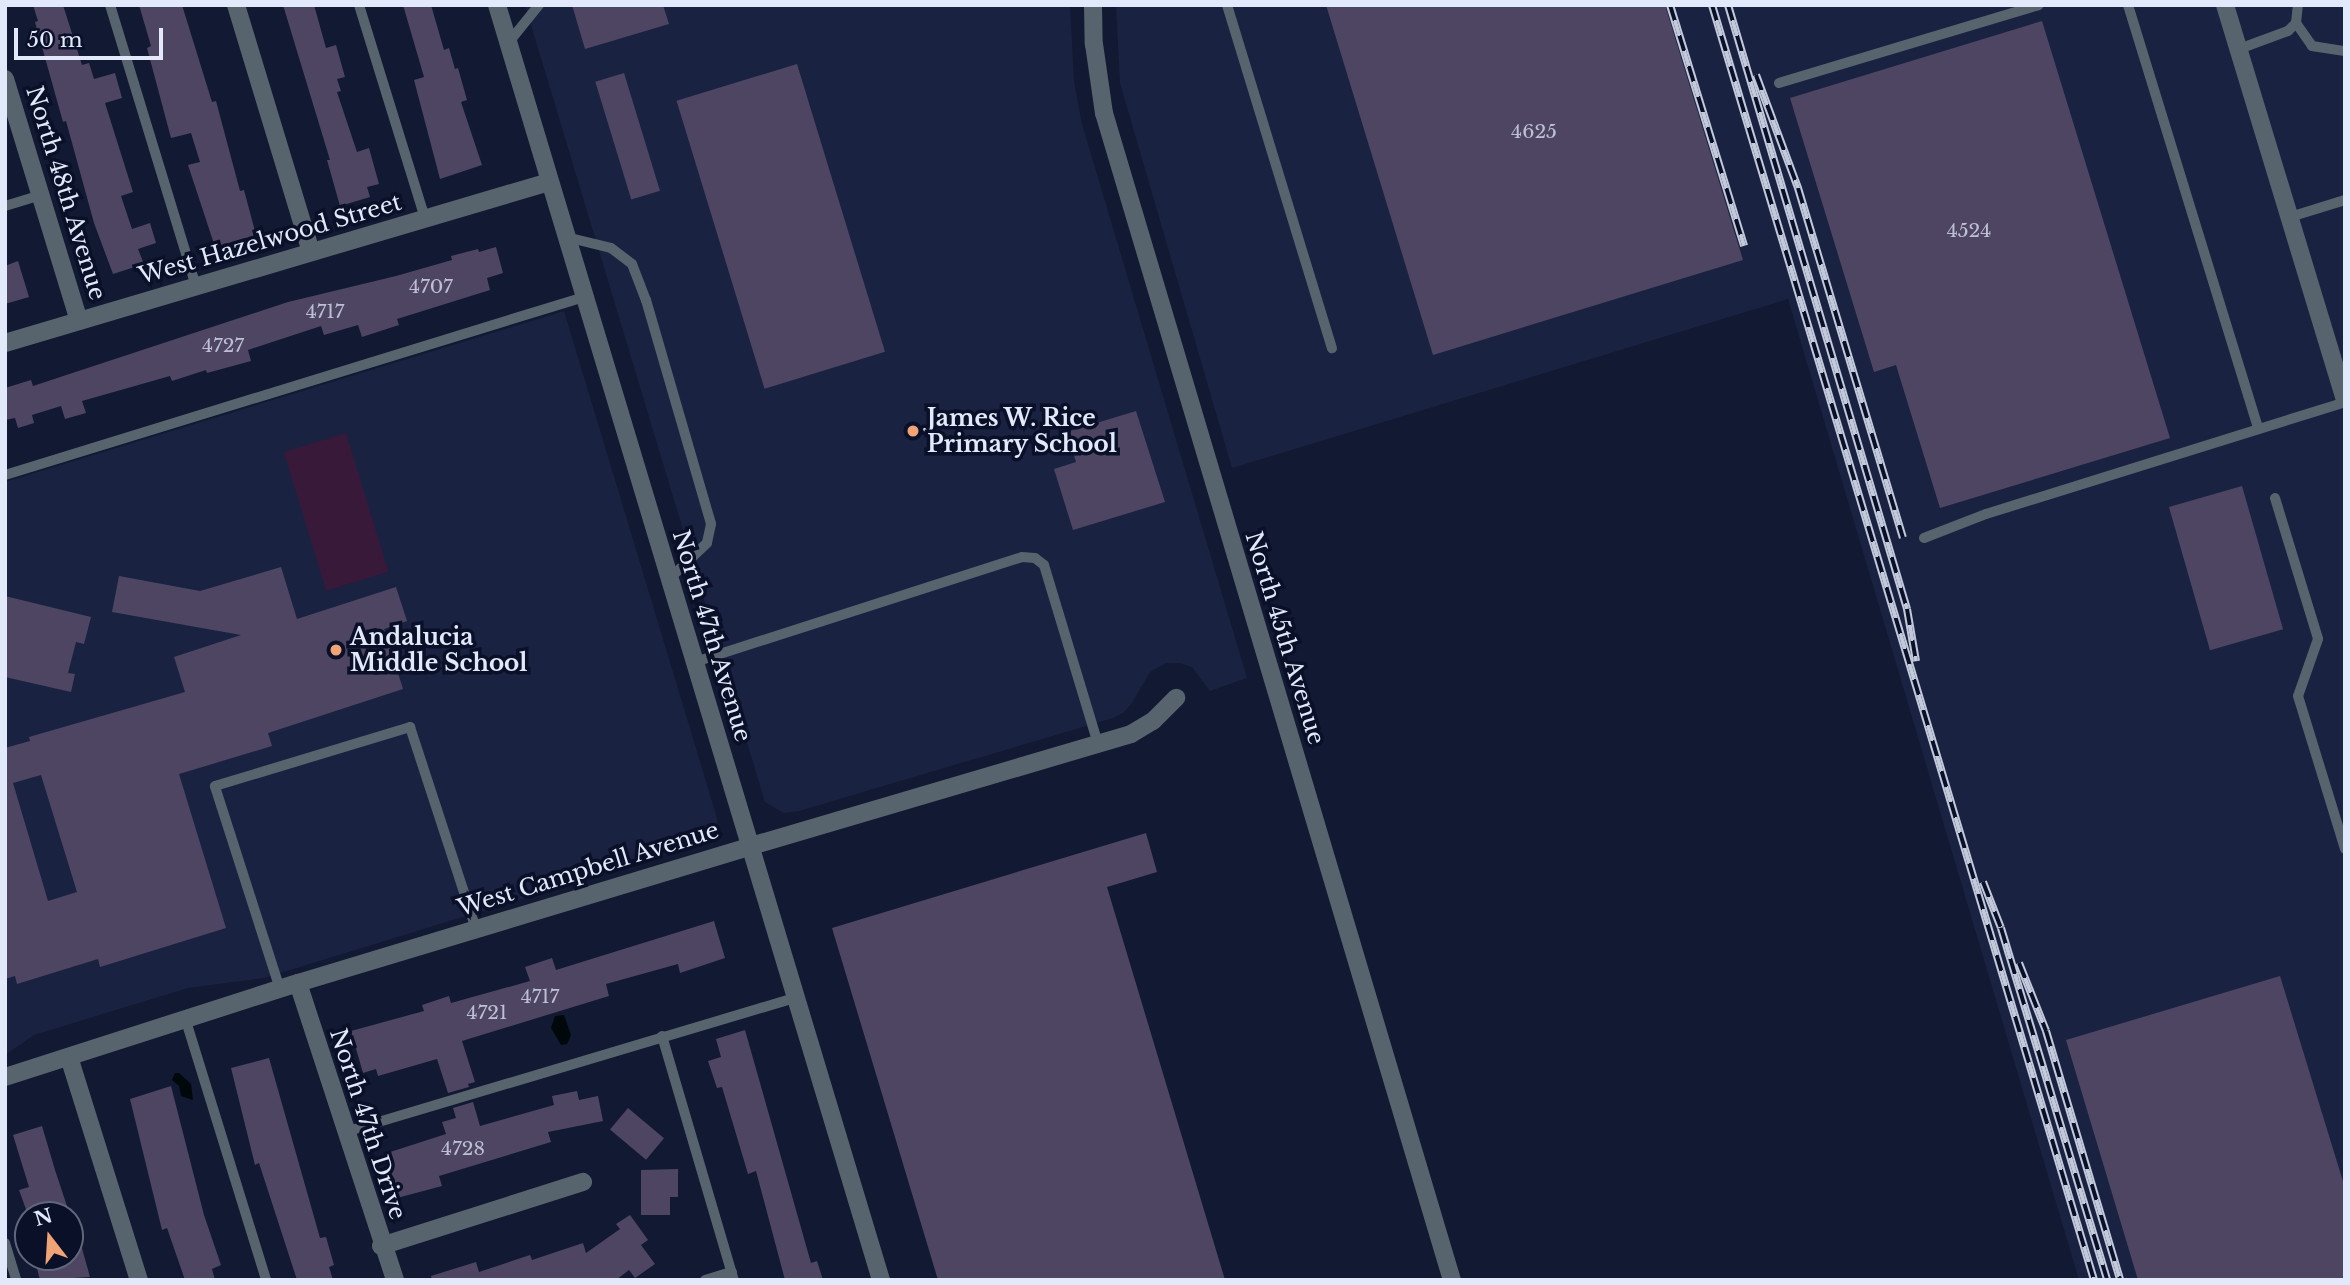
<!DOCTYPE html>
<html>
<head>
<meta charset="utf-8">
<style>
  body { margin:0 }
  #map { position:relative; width:2350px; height:1285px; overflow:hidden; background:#121932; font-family:"Libre Baskerville",serif }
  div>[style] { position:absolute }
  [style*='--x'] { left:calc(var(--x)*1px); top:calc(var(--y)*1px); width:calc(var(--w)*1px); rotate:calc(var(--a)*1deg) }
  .built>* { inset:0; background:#1a2241 }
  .green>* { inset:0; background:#381939; transform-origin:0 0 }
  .water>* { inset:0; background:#00080b }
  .building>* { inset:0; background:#4e4563; transform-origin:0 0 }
  .service>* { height:10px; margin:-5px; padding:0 5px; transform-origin:5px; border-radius:5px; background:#57646e }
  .minor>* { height:18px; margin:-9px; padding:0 9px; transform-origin:9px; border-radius:9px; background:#57646e }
  .tertiary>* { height:18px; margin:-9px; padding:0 9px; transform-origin:9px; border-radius:9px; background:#57646e }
  .rail>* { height:8px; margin-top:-4px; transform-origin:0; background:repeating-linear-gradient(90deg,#0a1028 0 16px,#c2c9db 0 32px); box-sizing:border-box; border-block:2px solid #c2c9db }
  .dots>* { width:19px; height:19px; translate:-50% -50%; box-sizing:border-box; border:4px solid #0a1028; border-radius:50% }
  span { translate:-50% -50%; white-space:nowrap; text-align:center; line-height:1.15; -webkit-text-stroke:7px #0a1028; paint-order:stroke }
  .number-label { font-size:19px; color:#bdc0d4 }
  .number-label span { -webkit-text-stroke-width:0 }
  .street-label { font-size:23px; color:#e2e9fa }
  .poi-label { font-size:23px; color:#e2e9fa; font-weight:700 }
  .left { translate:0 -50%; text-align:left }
  .frame { position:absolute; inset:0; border:7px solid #e2e9fa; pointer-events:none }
  .north { position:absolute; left:14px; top:1201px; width:70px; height:70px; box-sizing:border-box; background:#0a1028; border:2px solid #60677c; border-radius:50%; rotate:343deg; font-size:19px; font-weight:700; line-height:28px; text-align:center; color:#e2e9fa }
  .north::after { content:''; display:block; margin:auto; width:24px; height:32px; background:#efa377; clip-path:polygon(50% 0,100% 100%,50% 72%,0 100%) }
  .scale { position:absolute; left:14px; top:28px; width:149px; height:32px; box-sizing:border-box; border:4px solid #e2e9fa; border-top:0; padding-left:9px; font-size:21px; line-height:24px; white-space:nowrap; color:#e2e9fa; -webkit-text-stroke:5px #0a1028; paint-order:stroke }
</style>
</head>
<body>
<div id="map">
  <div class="built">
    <div style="clip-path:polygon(525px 5px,1070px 5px,1074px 82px,1082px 124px,1247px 678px,1210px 691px,1192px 667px,1180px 663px,1166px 663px,1150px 672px,1132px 703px,1124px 712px,1113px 718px,799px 811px,784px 813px,765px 802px)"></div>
    <div style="clip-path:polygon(1116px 5px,2345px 5px,2345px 1280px,2079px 1280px,1788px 299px,1232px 468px,1120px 83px)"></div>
    <div style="clip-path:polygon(564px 311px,717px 818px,718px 828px,714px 836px,704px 843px,264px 978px,188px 988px,34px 1035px,5px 1055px,5px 482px)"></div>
  </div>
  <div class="green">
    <div style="left:346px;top:433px;width:145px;height:65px;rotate:73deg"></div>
  </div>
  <div class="water">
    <div style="clip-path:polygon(564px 1015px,571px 1035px,567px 1044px,561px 1045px,551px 1028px,555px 1016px)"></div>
    <div style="clip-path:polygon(175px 1073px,179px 1073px,191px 1084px,193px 1100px,181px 1096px,179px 1086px,172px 1080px)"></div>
  </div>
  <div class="building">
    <div style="clip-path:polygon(33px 5px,63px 5px,82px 65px,89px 63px,94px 79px,115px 73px,122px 98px,105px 103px,133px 192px,121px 196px,132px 229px,150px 223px,156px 243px,138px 249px,144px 264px,113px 274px,94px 223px,66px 121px,63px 122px,35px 22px,38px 21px)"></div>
    <div style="clip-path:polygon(139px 5px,182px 5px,212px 102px,216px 101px,240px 191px,244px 190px,256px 235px,215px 247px,188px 165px,200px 162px,191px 133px,171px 138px,147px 48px,151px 46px)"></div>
    <div style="clip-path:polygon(283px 5px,314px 5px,326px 48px,336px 45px,345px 77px,337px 79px,341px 91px,337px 92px,357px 152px,369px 148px,379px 184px,367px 187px,370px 197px,340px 206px,327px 160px,330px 160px)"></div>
    <div style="clip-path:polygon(403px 5px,431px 5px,444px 50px,449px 48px,455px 69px,458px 68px,467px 100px,461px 102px,482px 165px,440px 179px,414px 80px,424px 77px)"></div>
    <div style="clip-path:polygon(572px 5px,663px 5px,669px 24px,585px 49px)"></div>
    <div style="clip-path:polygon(1326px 5px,1665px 5px,1743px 260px,1433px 355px)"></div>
    <div style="clip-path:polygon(2042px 21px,2170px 438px,1940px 508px,1896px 365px,1874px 372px,1790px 98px)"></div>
    <div style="left:797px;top:64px;width:301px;height:126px;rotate:73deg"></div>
    <div style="left:624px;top:73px;width:123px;height:30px;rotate:73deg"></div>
    <div style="clip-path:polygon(496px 247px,503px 273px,487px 278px,490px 290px,397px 319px,399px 325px,362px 337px,358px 325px,324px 335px,321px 326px,248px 350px,251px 361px,207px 373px,206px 370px,172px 381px,170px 376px,82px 401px,86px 413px,65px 419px,61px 406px,32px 415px,34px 423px,18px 428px,15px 418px,5px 420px,5px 388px,31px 380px,33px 386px,288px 302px,396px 276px,452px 260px,451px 256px,478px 249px,479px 252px)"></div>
    <div style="clip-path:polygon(18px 261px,29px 297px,5px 304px,5px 266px)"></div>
    <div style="clip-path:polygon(1136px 411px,1165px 502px,1073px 530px,1054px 469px,1076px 462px,1067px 432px)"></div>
    <div style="left:2242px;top:486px;width:149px;height:76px;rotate:74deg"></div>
    <div style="clip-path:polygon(evenodd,281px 567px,297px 619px,396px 587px,407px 621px,384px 629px,403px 689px,268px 733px,272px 746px,179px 774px,226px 928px,100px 967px,98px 959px,17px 984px,15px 976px,5px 979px,5px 748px,30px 741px,29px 737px,185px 692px,174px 657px,241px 635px,112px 612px,119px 576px,200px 591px,281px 567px,41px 775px,77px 892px,48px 901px,13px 783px,41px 775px)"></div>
    <div style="clip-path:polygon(5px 596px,91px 617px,84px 644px,76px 642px,68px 673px,75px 674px,71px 692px,5px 677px)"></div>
    <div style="clip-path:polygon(1146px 833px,1157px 872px,1107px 887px,1225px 1280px,938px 1280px,832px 928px)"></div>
    <div style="clip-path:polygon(714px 921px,725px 958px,680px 973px,678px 964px,606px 984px,609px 996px,462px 1041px,475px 1082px,468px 1084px,469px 1087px,448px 1093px,437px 1059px,378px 1076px,376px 1069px,363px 1073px,351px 1031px,424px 1011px,422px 1005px,449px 996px,451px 1003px,530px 981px,525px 967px,552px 958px,556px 970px)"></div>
    <div style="clip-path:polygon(2280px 976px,2345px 1188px,2345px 1280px,2138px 1280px,2066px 1040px)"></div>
    <div style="clip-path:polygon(745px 1030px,811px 1263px,817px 1261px,823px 1280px,785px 1280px,756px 1171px,748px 1174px,722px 1087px,717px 1088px,708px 1061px,721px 1057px,716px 1039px)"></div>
    <div style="clip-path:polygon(269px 1058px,320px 1238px,326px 1237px,334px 1265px,329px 1267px,333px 1280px,297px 1280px,259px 1163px,255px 1165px,231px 1068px)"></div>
    <div style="clip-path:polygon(171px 1086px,204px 1215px,221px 1265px,212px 1269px,215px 1280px,185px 1280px,167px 1228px,162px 1230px,130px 1099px)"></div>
    <div style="clip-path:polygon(577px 1091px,579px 1100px,598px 1096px,603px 1121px,548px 1132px,551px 1142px,439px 1176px,442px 1186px,397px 1198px,384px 1154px,446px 1134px,442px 1122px,456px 1118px,453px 1108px,473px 1102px,480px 1126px,554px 1105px,552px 1096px)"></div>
    <div style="left:628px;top:1108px;width:47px;height:28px;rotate:40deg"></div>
    <div style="clip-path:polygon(42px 1126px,55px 1170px,70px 1215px,28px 1215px,19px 1190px,29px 1187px,13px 1135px)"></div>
    <div style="clip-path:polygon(678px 1169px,678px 1197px,670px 1197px,670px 1215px,641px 1215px,641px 1170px)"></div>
    <div style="clip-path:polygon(630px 1215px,648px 1240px,641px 1245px,655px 1264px,635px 1278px,629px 1270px,616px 1280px,432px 1280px,431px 1276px,476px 1262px,479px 1272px,530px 1255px,532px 1260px,583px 1243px,586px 1253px,620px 1229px,616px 1224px)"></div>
    <div style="clip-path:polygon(70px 1223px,75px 1223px,90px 1277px,40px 1280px,34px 1257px,70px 1257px)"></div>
  </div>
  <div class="service">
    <div style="--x:110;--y:5;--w:294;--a:73"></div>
    <div style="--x:359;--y:5;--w:223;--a:72.8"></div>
    <div style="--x:1227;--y:5;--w:359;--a:73"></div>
    <div style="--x:2128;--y:5;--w:443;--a:72.9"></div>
    <div style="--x:2296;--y:23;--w:28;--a:55"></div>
    <div style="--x:2312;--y:46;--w:33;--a:9"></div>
    <div style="--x:509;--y:42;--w:48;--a:-51"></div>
    <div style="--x:2239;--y:49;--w:52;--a:-20.2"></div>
    <div style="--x:2288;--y:31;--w:11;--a:-45"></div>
    <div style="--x:2296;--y:23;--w:18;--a:-84"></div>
    <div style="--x:1779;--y:83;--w:271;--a:-16.7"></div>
    <div style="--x:5;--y:206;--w:37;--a:-17"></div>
    <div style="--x:2290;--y:217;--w:58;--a:-17.2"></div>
    <div style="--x:566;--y:237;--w:46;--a:13.7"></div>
    <div style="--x:611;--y:248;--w:26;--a:37"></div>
    <div style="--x:632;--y:264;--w:39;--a:69"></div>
    <div style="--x:646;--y:300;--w:233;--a:73.8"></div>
    <div style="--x:711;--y:524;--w:19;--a:102"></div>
    <div style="--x:707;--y:543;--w:52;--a:136.5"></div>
    <div style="--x:5;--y:475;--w:606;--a:-17.09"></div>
    <div style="--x:2275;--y:498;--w:147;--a:73"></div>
    <div style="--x:2318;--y:639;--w:60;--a:109.3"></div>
    <div style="--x:2298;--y:696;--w:160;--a:72.9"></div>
    <div style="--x:1924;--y:538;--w:66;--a:-21.2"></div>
    <div style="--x:1986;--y:514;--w:376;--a:-17.3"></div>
    <div style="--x:695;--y:662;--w:343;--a:-17.8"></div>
    <div style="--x:1022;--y:557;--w:13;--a:4"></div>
    <div style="--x:1035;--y:558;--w:11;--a:38"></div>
    <div style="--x:1044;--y:565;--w:187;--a:73.2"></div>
    <div style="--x:280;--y:989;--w:213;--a:-107.8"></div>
    <div style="--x:215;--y:786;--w:204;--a:-16.8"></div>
    <div style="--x:410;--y:727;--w:213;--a:71.9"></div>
    <div style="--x:186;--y:1021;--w:271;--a:72.8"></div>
    <div style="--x:662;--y:1036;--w:254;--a:73.6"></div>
    <div style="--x:345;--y:1132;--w:472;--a:-16.6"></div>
    <div style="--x:5;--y:1243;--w:39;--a:73"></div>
    <div style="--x:705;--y:1280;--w:28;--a:-17"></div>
  </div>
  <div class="minor">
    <div style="--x:236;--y:5;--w:258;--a:73.1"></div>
    <div style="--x:1093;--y:5;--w:39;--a:89"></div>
    <div style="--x:1094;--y:44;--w:70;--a:81.8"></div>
    <div style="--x:1104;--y:113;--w:1218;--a:73.4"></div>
    <div style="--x:2225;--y:5;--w:412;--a:73.1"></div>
    <div style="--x:5;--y:79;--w:253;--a:73"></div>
    <div style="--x:5;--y:343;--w:567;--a:-16.49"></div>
    <div style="--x:751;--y:846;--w:396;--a:-16.4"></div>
    <div style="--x:1131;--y:734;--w:26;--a:-31"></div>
    <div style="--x:1153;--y:721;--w:33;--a:-45"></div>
    <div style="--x:298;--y:983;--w:312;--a:71.9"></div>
    <div style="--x:69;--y:1057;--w:234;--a:72.6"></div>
    <div style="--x:381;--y:1246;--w:212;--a:-17.6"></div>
  </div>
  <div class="tertiary">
    <div style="--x:497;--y:5;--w:1332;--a:73.24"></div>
    <div style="--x:5;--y:1077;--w:308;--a:-17.8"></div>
    <div style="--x:298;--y:983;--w:473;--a:-16.8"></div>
  </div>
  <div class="rail">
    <div style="--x:1670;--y:5;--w:252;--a:72.9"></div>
    <div style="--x:1712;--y:5;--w:1331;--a:73.32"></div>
    <div style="--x:1728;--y:5;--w:630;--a:73.49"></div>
    <div style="--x:1907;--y:609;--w:53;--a:80.2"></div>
    <div style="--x:1756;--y:75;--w:121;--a:69.6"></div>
    <div style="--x:1798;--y:188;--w:365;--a:73.3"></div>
    <div style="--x:1983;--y:882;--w:49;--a:68.6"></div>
    <div style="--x:2001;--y:928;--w:368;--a:73.2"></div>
    <div style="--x:2019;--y:963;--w:73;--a:68.3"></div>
    <div style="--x:2046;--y:1031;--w:260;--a:73.4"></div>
  </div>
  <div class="dots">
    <div style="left:913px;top:431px;background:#efa377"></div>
    <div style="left:336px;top:650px;background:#efa377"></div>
  </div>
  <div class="number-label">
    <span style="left:1534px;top:132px">4625</span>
    <span style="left:1969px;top:231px">4524</span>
    <span style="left:431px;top:287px">4707</span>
    <span style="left:325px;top:312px">4717</span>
    <span style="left:223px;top:346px">4727</span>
    <span style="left:540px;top:997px">4717</span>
    <span style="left:487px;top:1013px">4721</span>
    <span style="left:463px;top:1149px">4728</span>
  </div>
  <div class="street-label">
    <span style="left:66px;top:193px;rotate:73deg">North 48th Avenue</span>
    <span style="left:270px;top:239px;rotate:-16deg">West Hazelwood Street</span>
    <span style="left:712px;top:636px;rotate:73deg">North 47th Avenue</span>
    <span style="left:1285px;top:638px;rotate:73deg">North 45th Avenue</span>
    <span style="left:588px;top:869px;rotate:-17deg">West Campbell Avenue</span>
    <span style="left:368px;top:1124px;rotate:72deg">North 47th Drive</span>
  </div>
  <div class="poi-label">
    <span class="left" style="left:927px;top:431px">James W. Rice<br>Primary School</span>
    <span class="left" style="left:350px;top:650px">Andalucia<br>Middle School</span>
  </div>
  <div class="frame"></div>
  <div class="north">N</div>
  <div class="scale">50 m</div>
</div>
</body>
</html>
